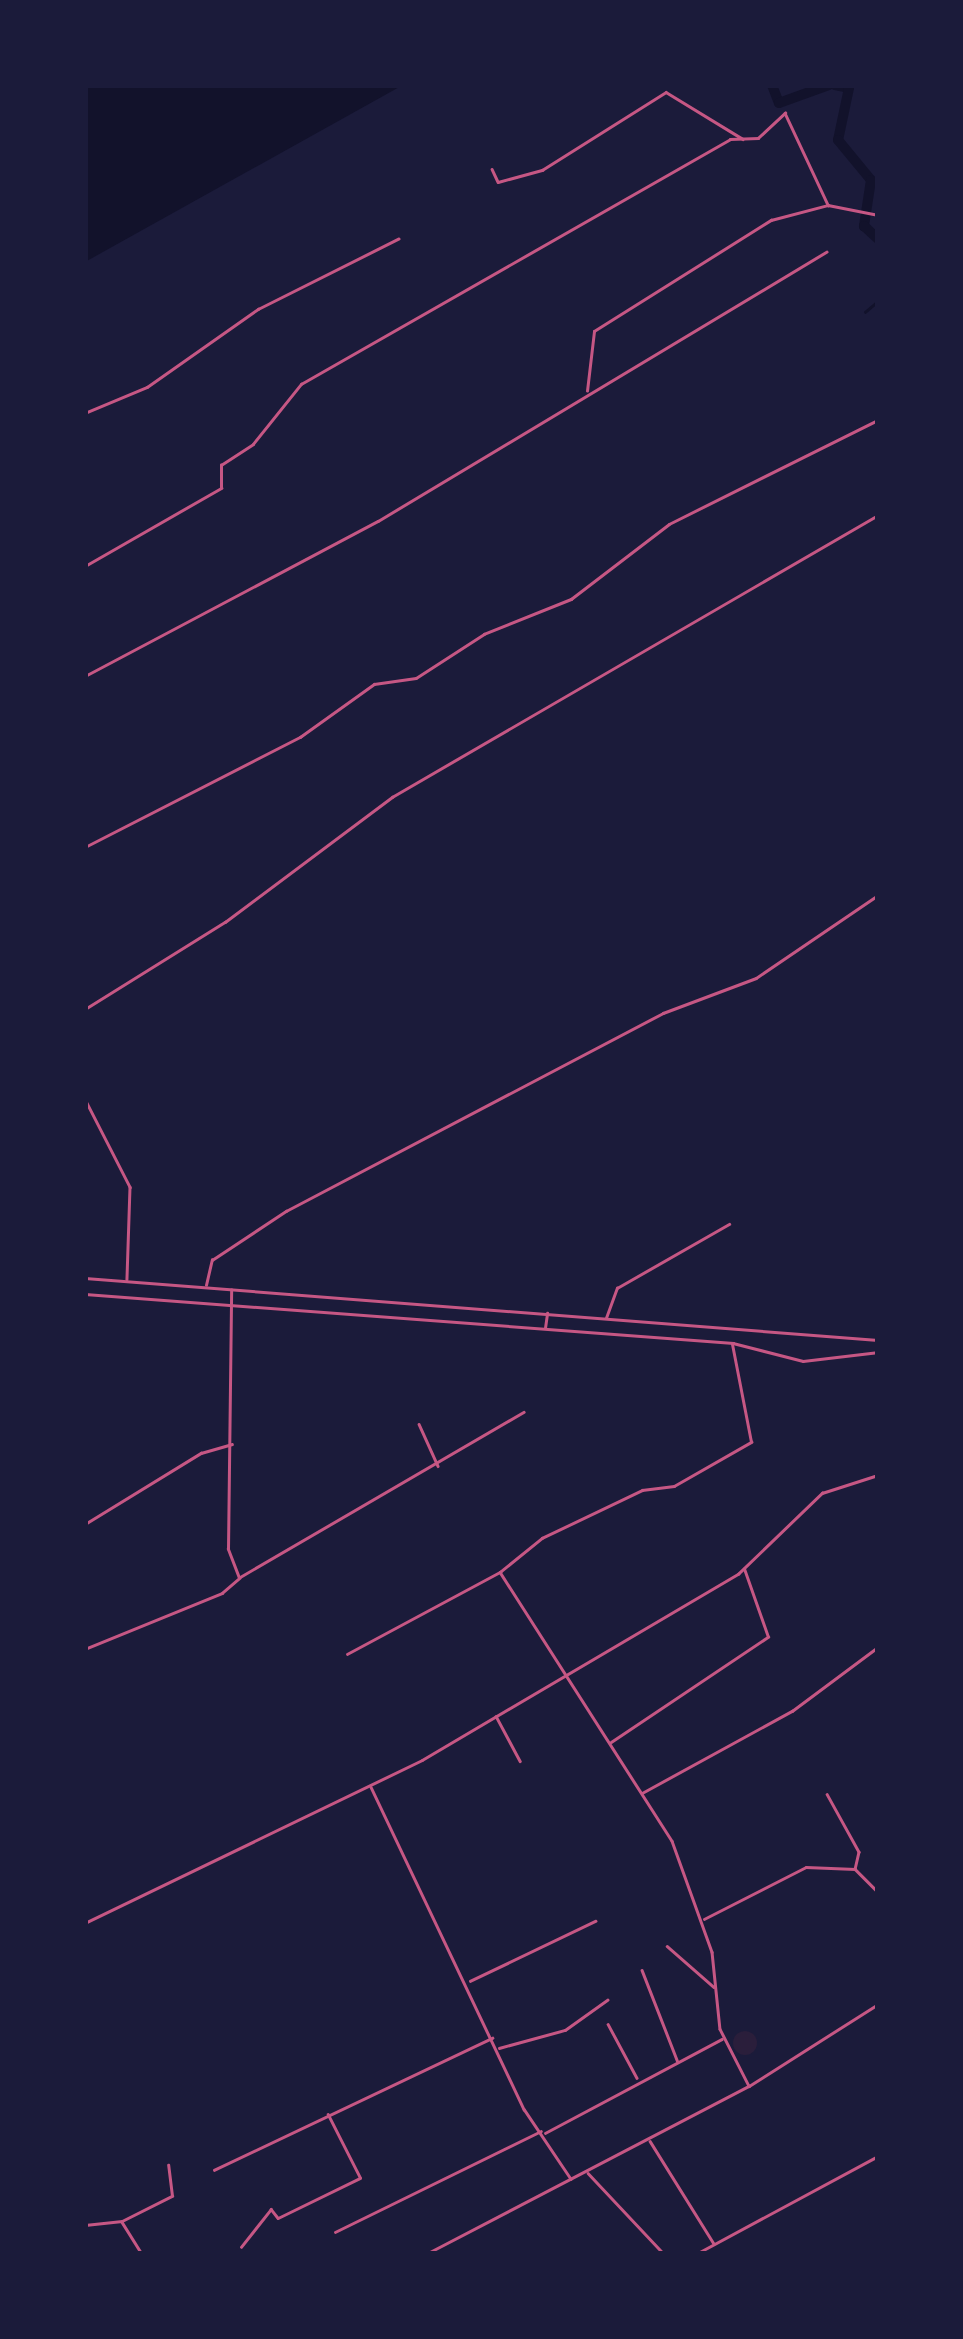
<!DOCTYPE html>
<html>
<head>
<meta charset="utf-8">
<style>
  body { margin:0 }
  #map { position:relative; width:963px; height:2339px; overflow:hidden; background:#1b1b3a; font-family:"DejaVu Sans",sans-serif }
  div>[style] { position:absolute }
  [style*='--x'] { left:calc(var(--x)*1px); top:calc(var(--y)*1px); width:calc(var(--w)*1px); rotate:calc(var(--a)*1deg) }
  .green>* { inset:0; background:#2a1e3b }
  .round { border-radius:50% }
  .water>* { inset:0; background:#12122b }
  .stream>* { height:2.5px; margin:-1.25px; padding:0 1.25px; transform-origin:1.25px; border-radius:1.25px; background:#12122b }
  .river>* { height:10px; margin:-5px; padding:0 5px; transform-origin:5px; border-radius:5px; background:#12122b }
  .minor>* { height:2.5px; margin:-1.25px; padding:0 1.25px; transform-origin:1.25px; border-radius:1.25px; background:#c65784 }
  span { translate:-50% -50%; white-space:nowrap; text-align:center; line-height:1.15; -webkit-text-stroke:8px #1b1b3a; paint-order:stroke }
  .frame { position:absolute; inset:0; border:88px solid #1b1b3a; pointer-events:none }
</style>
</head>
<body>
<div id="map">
  <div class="green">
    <div class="round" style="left:733px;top:2031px;width:24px;height:24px"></div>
  </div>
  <div class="water">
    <div style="clip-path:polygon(85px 85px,403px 85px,85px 262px)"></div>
  </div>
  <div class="stream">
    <div style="--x:865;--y:312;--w:17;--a:-40"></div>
  </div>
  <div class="river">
    <div style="--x:772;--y:85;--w:19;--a:69"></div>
    <div style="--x:779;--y:103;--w:53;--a:-19.8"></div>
    <div style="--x:835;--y:85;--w:14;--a:12"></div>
    <div style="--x:849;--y:88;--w:53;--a:101.9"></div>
    <div style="--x:838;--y:140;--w:52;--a:50.5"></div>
    <div style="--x:871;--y:180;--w:47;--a:98.7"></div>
    <div style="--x:864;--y:226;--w:19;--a:43"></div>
  </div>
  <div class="minor">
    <div style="--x:492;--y:169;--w:14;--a:65"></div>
    <div style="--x:498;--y:182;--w:46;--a:-15.3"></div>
    <div style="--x:542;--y:170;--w:146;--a:-32.2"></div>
    <div style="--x:666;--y:92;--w:90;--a:31.4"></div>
    <div style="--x:587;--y:391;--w:60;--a:-83.3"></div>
    <div style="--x:594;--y:331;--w:209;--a:-32.1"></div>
    <div style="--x:771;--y:220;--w:59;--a:-14.7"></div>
    <div style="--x:828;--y:205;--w:51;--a:11.3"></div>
    <div style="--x:85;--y:413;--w:67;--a:-22.8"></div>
    <div style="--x:147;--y:387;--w:136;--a:-35.1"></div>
    <div style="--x:258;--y:309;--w:157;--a:-26.6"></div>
    <div style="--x:85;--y:566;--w:157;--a:-29.8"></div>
    <div style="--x:221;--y:488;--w:23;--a:-90"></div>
    <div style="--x:221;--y:465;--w:38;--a:-33"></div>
    <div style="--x:253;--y:444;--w:77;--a:-51.3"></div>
    <div style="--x:301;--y:384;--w:494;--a:-29.7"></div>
    <div style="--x:730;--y:139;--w:28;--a:-2"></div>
    <div style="--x:758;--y:138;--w:37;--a:-43"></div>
    <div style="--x:785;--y:113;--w:102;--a:64.9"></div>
    <div style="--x:85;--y:676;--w:331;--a:-27.9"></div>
    <div style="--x:378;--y:521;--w:523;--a:-30.98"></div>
    <div style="--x:85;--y:847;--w:242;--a:-27.1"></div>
    <div style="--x:300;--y:737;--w:91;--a:-35.6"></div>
    <div style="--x:374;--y:684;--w:42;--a:-8.1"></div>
    <div style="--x:416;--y:678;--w:81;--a:-32.9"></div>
    <div style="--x:484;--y:634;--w:94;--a:-21.9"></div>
    <div style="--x:571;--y:599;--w:123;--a:-37.4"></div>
    <div style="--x:669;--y:524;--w:233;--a:-26.5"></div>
    <div style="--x:85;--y:1009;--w:165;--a:-31.9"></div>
    <div style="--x:225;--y:922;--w:209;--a:-36.8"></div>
    <div style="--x:392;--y:797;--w:562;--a:-30.12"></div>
    <div style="--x:85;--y:1099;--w:99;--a:62.9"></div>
    <div style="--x:130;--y:1187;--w:92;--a:91.9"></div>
    <div style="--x:85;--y:1278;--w:795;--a:4.47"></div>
    <div style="--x:206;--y:1285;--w:26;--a:-77"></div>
    <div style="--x:212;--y:1260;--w:89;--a:-33.5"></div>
    <div style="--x:286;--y:1211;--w:426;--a:-27.7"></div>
    <div style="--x:663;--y:1013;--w:99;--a:-20.6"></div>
    <div style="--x:756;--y:978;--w:148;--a:-34.2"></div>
    <div style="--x:85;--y:1294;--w:650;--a:4.32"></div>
    <div style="--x:733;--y:1343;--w:72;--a:14.4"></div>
    <div style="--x:803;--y:1361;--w:76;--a:-6.8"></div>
    <div style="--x:606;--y:1318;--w:32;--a:-70"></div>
    <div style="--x:617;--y:1288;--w:129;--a:-29.7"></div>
    <div style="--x:545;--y:1328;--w:15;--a:-82"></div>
    <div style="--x:419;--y:1424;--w:46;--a:65.7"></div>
    <div style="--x:85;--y:1524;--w:136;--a:-31.5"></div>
    <div style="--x:201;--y:1453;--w:32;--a:-16"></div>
    <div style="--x:500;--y:1572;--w:319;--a:57.4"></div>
    <div style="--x:672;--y:1841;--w:118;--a:70.2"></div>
    <div style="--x:712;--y:1952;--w:77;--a:84.1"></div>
    <div style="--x:720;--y:2029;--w:64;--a:63"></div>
    <div style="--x:240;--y:1577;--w:328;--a:-30.2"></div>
    <div style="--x:85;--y:1649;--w:148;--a:-22.2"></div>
    <div style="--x:222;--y:1593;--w:23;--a:-41"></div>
    <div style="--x:239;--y:1578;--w:31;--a:-111"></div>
    <div style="--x:228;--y:1549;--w:259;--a:-89.3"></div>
    <div style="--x:347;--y:1654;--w:174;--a:-28.2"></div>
    <div style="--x:500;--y:1572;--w:54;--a:-39"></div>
    <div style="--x:542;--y:1538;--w:111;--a:-25.6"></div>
    <div style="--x:642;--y:1490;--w:32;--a:-7"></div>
    <div style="--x:674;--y:1486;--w:89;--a:-29.7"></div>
    <div style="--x:751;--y:1442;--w:100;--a:-101"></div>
    <div style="--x:496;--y:1716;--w:51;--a:61.9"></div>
    <div style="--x:611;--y:1742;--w:189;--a:-33.8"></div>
    <div style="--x:768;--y:1637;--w:72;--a:-109.4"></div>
    <div style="--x:371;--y:1787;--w:357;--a:64.6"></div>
    <div style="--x:524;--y:2109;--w:84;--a:56.1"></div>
    <div style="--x:642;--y:1793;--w:171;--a:-28.7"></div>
    <div style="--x:792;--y:1711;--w:107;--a:-36.7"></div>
    <div style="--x:827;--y:1794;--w:66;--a:61.1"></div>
    <div style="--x:859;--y:1852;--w:17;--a:103"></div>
    <div style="--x:855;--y:1869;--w:33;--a:45"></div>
    <div style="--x:704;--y:1919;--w:114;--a:-27"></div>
    <div style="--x:806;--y:1867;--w:49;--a:2.3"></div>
    <div style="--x:85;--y:1923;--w:374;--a:-25.8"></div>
    <div style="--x:422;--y:1760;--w:367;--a:-30.5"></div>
    <div style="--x:738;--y:1574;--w:117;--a:-44"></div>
    <div style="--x:822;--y:1493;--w:59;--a:-17.8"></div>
    <div style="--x:667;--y:1946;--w:62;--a:41.1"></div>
    <div style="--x:642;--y:1970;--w:97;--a:68.7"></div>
    <div style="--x:470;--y:1981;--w:139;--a:-25.6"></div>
    <div style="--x:608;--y:2024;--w:61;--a:61.8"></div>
    <div style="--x:499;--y:2048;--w:68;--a:-15.3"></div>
    <div style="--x:565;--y:2030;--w:52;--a:-35.5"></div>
    <div style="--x:545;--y:2133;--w:200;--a:-28"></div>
    <div style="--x:650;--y:2141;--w:121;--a:58.1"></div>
    <div style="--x:214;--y:2170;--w:308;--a:-25.4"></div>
    <div style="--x:588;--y:2173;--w:111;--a:46.8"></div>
    <div style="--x:122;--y:2222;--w:38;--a:58"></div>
    <div style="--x:85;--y:2225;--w:37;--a:-6"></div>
    <div style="--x:122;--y:2221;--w:56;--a:-26.6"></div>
    <div style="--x:172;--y:2196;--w:31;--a:-97"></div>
    <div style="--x:335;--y:2232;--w:229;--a:-26.1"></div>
    <div style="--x:241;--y:2247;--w:48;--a:-51.7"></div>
    <div style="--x:271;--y:2209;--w:11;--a:52"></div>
    <div style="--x:278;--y:2218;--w:91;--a:-26"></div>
    <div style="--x:360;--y:2178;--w:71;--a:-116.9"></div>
    <div style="--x:426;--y:2254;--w:364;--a:-27.5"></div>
    <div style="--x:749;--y:2086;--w:153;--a:-32.4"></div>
    <div style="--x:696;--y:2254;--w:207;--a:-28.3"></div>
  </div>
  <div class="frame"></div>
</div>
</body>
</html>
